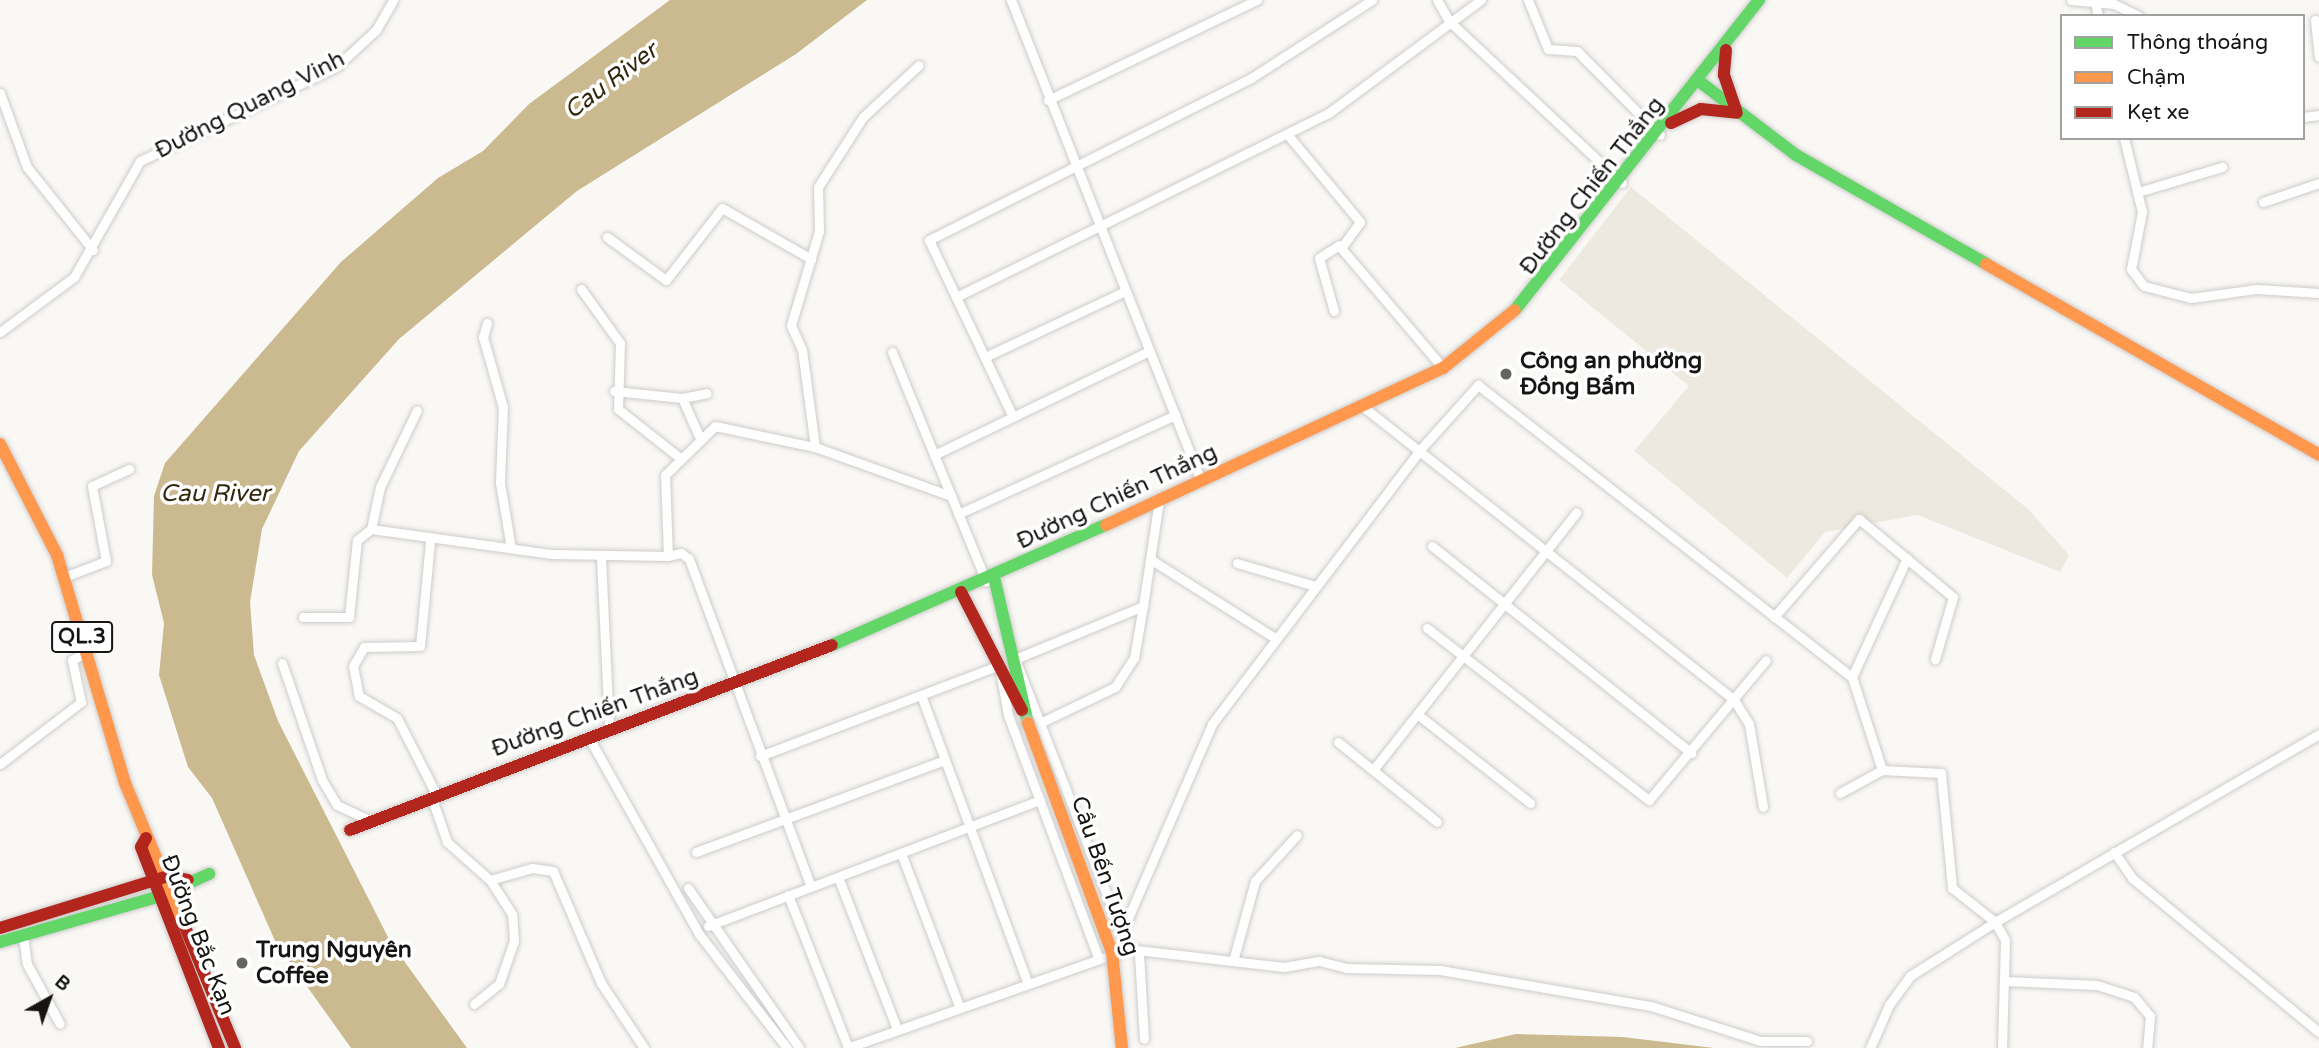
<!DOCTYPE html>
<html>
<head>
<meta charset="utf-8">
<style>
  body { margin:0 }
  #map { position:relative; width:2319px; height:1048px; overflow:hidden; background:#faf8f5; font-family:"Varela Round",sans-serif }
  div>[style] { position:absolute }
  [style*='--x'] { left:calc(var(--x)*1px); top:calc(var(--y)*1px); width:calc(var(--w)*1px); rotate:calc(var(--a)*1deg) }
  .built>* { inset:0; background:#ede9e1 }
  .water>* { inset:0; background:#cbba90 }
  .roads { filter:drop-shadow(0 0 2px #cdccca) drop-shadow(0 0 2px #cdccca) }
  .street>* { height:9px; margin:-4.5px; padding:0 4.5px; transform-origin:4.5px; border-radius:4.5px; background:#fefefe }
  .fast>* { height:12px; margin:-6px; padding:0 6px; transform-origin:6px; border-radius:6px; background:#63d668 }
  .slow>* { height:12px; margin:-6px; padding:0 6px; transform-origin:6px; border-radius:6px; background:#ff974d }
  .jam>* { height:12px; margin:-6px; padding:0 6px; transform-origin:6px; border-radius:6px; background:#b3261e }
  .bridges { filter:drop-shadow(0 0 2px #cdccca) drop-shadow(0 0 2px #cdccca) }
  .slow-bridge>* { height:12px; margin:-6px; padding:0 6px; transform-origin:6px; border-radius:6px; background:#ff974d }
  .dots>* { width:19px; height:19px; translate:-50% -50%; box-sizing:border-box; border:4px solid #fff; border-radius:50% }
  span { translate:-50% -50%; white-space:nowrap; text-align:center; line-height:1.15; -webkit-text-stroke:7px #fff; paint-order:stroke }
  .shield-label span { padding:2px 5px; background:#fff; border:2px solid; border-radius:5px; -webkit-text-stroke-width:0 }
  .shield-label { font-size:21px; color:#161513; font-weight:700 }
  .street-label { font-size:23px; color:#161513 }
  .poi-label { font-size:23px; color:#161513; font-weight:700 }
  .left { translate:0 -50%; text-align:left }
  .water-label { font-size:24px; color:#33280d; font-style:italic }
  .legend { position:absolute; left:2060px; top:14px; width:245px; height:126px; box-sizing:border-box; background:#fff; border:2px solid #a2a1a1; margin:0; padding:9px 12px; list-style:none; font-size:21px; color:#161513 }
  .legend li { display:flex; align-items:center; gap:14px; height:35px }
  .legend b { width:35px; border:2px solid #a2a1a1 }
  .north { position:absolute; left:14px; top:964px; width:70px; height:70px; -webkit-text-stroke:5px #fff; paint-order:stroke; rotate:40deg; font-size:19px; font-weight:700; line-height:28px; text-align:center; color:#161513 }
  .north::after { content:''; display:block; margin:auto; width:24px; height:32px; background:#161513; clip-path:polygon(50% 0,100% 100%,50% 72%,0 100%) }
</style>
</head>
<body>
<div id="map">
  <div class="built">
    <div style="clip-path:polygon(1631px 187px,2028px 509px,2069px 555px,2060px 572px,1918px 515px,1825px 532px,1787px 578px,1634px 451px,1689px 386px,1559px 280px)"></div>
  </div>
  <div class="water">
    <div style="clip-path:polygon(670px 0,867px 0,796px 54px,577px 191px,399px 339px,299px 451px,262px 529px,250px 602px,254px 655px,278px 721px,391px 943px,467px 1048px,351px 1048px,276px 943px,212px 798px,188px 767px,159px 675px,164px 623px,152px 575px,154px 496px,165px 463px,341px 262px,438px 178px,483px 151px,529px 104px)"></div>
    <div style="clip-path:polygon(1516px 1034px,1623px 1037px,1714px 1048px,1455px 1048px)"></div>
  </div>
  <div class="roads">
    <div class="street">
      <div style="--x:1011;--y:0;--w:517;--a:68.45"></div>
      <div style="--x:1437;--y:0;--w:24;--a:60"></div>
      <div style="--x:1449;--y:21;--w:237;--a:43.1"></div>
      <div style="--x:1528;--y:0;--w:53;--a:67.8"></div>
      <div style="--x:1548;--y:49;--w:29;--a:4"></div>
      <div style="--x:1577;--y:51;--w:118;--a:45.3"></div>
      <div style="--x:2071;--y:0;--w:43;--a:5.3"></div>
      <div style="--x:2114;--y:4;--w:28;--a:26"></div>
      <div style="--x:2095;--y:2;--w:14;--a:78"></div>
      <div style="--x:2315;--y:20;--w:37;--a:84"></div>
      <div style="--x:0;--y:93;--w:79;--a:70"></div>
      <div style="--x:27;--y:167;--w:106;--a:51.5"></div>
      <div style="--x:1048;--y:100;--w:232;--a:-25.6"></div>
      <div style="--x:2303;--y:117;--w:16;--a:-7"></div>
      <div style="--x:1287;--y:134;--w:114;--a:50.3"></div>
      <div style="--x:1360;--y:222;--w:32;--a:126"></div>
      <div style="--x:1341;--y:248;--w:157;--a:49.6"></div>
      <div style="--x:2124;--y:138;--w:76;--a:76.3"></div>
      <div style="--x:2142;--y:212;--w:58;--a:100.9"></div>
      <div style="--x:2131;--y:269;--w:21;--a:53"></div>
      <div style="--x:2144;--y:286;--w:49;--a:14.3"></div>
      <div style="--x:2191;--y:298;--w:67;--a:-7.8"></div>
      <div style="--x:2257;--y:289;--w:62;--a:3.7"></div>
      <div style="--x:2138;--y:192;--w:88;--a:-16.6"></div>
      <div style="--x:2263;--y:202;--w:59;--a:-18.7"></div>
      <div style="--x:607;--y:237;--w:73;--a:36.1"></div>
      <div style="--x:666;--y:280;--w:91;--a:-52.1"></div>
      <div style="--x:722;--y:208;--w:103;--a:29.8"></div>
      <div style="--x:581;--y:289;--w:67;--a:54.2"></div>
      <div style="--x:620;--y:343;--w:66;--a:91.7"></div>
      <div style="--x:618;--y:409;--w:79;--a:38.3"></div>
      <div style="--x:956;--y:297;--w:417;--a:-26.3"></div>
      <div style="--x:1330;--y:112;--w:188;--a:-36.6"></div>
      <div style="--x:1334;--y:311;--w:55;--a:-105.8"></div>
      <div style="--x:1319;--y:258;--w:24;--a:-33"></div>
      <div style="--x:487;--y:323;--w:15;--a:106"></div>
      <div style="--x:483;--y:337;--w:73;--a:74.1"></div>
      <div style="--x:503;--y:407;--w:76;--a:92.3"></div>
      <div style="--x:500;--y:483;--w:66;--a:80.4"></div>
      <div style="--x:0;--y:332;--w:92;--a:-36.6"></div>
      <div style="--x:74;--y:277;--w:133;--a:-60.4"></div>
      <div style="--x:140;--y:161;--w:219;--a:-25.7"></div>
      <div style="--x:337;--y:66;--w:53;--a:-42.7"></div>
      <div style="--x:376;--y:30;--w:34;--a:-60"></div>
      <div style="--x:892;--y:352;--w:248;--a:67.7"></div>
      <div style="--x:985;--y:357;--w:155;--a:-25.2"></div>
      <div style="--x:614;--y:391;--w:68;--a:5.9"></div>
      <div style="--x:682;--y:398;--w:25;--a:-11"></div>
      <div style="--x:682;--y:398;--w:42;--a:65.9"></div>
      <div style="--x:1366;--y:409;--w:469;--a:38.3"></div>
      <div style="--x:1734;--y:700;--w:28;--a:58"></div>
      <div style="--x:1749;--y:724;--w:84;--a:80.4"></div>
      <div style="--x:1013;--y:417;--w:196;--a:-115.4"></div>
      <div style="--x:929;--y:240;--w:360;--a:-26.7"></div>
      <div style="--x:1251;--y:78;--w:144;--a:-32.8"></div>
      <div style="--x:815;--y:447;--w:98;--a:-97.6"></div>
      <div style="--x:802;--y:350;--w:27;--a:-114"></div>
      <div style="--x:791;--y:325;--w:98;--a:-73.4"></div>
      <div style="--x:819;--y:231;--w:44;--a:-91.3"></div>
      <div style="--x:818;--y:187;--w:83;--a:-57.3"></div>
      <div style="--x:863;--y:117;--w:76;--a:-42.9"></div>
      <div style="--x:934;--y:455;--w:239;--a:-25.8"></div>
      <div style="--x:958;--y:514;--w:239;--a:-24.5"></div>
      <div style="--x:371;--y:529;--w:43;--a:-77.9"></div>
      <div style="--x:380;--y:487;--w:85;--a:-64.3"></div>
      <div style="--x:430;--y:542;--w:104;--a:95.5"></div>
      <div style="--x:420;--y:646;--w:56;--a:179"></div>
      <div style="--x:364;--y:647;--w:22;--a:120"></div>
      <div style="--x:353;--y:666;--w:31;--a:79"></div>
      <div style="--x:359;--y:696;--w:44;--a:30.1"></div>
      <div style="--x:397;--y:718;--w:85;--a:62.8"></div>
      <div style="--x:1432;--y:546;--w:332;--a:38.6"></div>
      <div style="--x:601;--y:558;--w:172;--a:87.3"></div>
      <div style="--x:1150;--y:559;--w:148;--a:32.3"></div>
      <div style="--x:1237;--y:563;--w:81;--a:16.4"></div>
      <div style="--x:64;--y:577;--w:45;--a:-20.9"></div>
      <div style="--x:106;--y:561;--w:76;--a:-100.6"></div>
      <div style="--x:92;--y:486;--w:41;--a:-24.7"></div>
      <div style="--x:303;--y:617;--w:46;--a:0"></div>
      <div style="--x:349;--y:617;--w:77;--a:-84.1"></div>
      <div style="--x:357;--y:540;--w:18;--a:-38"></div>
      <div style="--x:371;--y:529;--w:183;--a:7.9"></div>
      <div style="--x:552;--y:554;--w:116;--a:1"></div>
      <div style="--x:1774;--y:617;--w:130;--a:-49.1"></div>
      <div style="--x:1859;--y:519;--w:122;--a:39.7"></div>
      <div style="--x:1953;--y:597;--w:65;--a:106.2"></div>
      <div style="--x:1427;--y:628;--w:281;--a:37.8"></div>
      <div style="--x:1649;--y:800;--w:182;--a:-50.1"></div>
      <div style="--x:282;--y:663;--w:124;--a:71.1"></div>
      <div style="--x:322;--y:780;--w:29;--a:59"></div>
      <div style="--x:337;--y:805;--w:38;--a:25"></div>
      <div style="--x:1852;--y:677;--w:131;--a:-65.2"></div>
      <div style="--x:921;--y:695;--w:305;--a:69.7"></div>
      <div style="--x:1417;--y:714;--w:144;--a:38.2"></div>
      <div style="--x:1044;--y:721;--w:79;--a:-25.6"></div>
      <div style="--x:1115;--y:687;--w:35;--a:-57"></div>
      <div style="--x:1134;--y:658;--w:53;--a:-80.2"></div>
      <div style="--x:589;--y:738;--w:225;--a:60.7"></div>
      <div style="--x:699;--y:934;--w:144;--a:52.3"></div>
      <div style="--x:1338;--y:742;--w:127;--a:38.9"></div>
      <div style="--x:760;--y:756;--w:256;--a:-20.8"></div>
      <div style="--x:999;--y:665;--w:51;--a:79.8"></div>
      <div style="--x:1008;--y:715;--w:258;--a:69.6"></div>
      <div style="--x:0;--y:764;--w:102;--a:-37.4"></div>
      <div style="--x:81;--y:702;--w:43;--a:-102.1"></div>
      <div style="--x:72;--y:660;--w:16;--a:-30"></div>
      <div style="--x:1373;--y:770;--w:328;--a:-51.7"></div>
      <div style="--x:1840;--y:793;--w:48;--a:-28.7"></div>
      <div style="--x:431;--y:796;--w:49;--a:70.8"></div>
      <div style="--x:447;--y:842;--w:57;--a:41.5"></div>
      <div style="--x:490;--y:880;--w:44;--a:-15.9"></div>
      <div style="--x:532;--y:868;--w:21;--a:8"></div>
      <div style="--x:553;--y:871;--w:122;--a:66.8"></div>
      <div style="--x:601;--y:983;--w:78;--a:56.5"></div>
      <div style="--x:696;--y:852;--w:265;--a:-20.3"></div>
      <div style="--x:2114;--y:852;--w:32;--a:55"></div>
      <div style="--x:2132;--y:878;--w:242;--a:39.5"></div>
      <div style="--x:901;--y:853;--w:164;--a:69.2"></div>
      <div style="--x:838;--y:877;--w:163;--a:68.8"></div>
      <div style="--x:811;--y:887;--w:350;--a:-110.4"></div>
      <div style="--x:689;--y:559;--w:10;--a:-143"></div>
      <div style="--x:681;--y:553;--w:13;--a:167"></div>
      <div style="--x:668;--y:556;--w:81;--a:-92.1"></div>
      <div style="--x:665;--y:475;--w:70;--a:-44.4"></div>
      <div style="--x:715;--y:426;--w:102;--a:11.9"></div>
      <div style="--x:815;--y:447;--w:145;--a:19.8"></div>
      <div style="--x:688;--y:888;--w:195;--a:55.2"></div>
      <div style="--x:788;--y:895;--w:163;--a:68.5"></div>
      <div style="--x:708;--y:926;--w:355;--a:-20.8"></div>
      <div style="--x:1122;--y:932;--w:227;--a:-66.6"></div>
      <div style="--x:1212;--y:724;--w:343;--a:-52.8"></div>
      <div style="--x:1419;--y:451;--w:89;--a:-48.2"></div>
      <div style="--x:1478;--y:385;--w:474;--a:38"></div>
      <div style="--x:1852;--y:677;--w:98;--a:72.1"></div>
      <div style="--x:1882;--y:770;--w:59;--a:2.9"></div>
      <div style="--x:1941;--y:773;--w:116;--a:84.5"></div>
      <div style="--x:1952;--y:888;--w:55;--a:38.3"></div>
      <div style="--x:1995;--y:922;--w:101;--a:147.6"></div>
      <div style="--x:1910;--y:976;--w:36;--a:126"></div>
      <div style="--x:1889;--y:1005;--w:47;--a:113.8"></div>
      <div style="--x:23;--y:936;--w:28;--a:82"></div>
      <div style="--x:27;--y:964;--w:68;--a:61.2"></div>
      <div style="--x:1128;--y:949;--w:311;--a:-111.3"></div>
      <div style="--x:1015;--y:659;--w:139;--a:-22.5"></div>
      <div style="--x:1143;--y:606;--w:107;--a:-81.4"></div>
      <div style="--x:1139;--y:954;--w:85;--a:86.6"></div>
      <div style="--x:1233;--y:961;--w:83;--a:-74.6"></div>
      <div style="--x:1255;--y:881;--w:62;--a:-47.6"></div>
      <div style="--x:2005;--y:981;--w:92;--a:2.5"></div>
      <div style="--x:2097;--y:985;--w:39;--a:18"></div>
      <div style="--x:2134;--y:997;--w:25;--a:50"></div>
      <div style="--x:2150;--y:1016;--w:32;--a:95"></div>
      <div style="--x:474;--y:1004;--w:32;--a:-39"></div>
      <div style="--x:499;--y:984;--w:46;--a:-70.8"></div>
      <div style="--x:514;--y:941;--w:27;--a:-94"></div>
      <div style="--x:512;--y:914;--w:40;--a:-122.9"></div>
      <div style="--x:847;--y:1048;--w:298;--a:-19.4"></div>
      <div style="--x:1128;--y:949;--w:157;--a:6.6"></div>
      <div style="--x:1284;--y:967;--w:36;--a:-10"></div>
      <div style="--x:1319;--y:961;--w:29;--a:14"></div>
      <div style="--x:1347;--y:968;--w:93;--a:1.2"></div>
      <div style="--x:1440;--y:970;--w:214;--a:9.7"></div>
      <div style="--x:1651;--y:1006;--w:115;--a:17.7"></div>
      <div style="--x:1761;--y:1041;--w:46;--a:0"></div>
      <div style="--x:2002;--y:1048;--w:108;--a:-88.4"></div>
      <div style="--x:2005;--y:940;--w:21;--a:-119"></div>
      <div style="--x:1995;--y:922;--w:375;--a:-30.1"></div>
    </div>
    <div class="fast">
      <div style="--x:1700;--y:82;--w:121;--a:37.2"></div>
      <div style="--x:1796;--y:155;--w:219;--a:29.8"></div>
      <div style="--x:1515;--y:310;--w:395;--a:-51.8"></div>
      <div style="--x:994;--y:577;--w:150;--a:76.9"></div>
      <div style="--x:832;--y:645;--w:299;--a:-23.7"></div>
      <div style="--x:0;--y:942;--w:166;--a:-16"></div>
      <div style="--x:160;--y:896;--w:54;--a:-24.2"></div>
    </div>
    <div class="slow">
      <div style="--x:1986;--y:264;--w:384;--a:29.8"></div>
      <div style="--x:0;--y:444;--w:125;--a:62.8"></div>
      <div style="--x:57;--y:555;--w:238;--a:73.4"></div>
      <div style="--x:125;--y:783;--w:156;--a:67.4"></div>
      <div style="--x:1106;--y:525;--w:372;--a:-25"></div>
      <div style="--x:1443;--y:368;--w:92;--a:-38.9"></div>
    </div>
    <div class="jam">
      <div style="--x:1726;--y:50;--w:25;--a:95"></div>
      <div style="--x:1724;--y:75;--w:37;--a:71"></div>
      <div style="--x:1671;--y:123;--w:33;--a:-25"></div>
      <div style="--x:1701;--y:109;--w:36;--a:6"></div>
      <div style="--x:961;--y:592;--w:133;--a:62.7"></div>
      <div style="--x:350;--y:830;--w:516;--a:-21"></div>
      <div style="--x:146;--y:838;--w:10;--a:119"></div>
      <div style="--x:141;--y:847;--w:216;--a:68.8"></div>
      <div style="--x:185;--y:927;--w:131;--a:67.5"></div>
      <div style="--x:0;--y:928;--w:176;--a:-17.2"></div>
      <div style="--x:168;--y:876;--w:20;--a:11"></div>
    </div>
  </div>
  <div class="bridges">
    <div class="slow-bridge">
      <div style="--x:1028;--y:723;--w:244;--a:69.9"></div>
      <div style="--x:1112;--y:952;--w:97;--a:84.1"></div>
    </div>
  </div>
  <div class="dots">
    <div style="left:1506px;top:374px;background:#666462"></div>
    <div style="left:242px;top:963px;background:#666462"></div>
  </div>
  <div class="shield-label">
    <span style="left:82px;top:637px">QL.3</span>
  </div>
  <div class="street-label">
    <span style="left:250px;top:105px;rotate:-27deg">Đường Quang Vinh</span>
    <span style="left:1592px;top:186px;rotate:-52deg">Đường Chiến Thắng</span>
    <span style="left:1117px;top:497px;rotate:-25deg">Đường Chiến Thắng</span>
    <span style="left:595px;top:713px;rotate:-20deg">Đường Chiến Thắng</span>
    <span style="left:1105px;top:876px;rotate:71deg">Cầu Bến Tượng</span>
    <span style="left:198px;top:935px;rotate:69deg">Đường Bắc Kạn</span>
  </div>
  <div class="poi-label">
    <span class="left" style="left:1520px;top:374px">Công an phường<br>Đồng Bẩm</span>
    <span class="left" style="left:256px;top:963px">Trung Nguyên<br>Coffee</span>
  </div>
  <div class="water-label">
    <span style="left:611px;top:81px;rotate:-37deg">Cau River</span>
    <span style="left:215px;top:494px">Cau River</span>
  </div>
  <ul class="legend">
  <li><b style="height:9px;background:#63d668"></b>Thông thoáng</li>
  <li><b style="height:9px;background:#ff974d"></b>Chậm</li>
  <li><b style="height:9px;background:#b3261e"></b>Kẹt xe</li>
  </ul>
  <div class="north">B</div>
</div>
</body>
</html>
